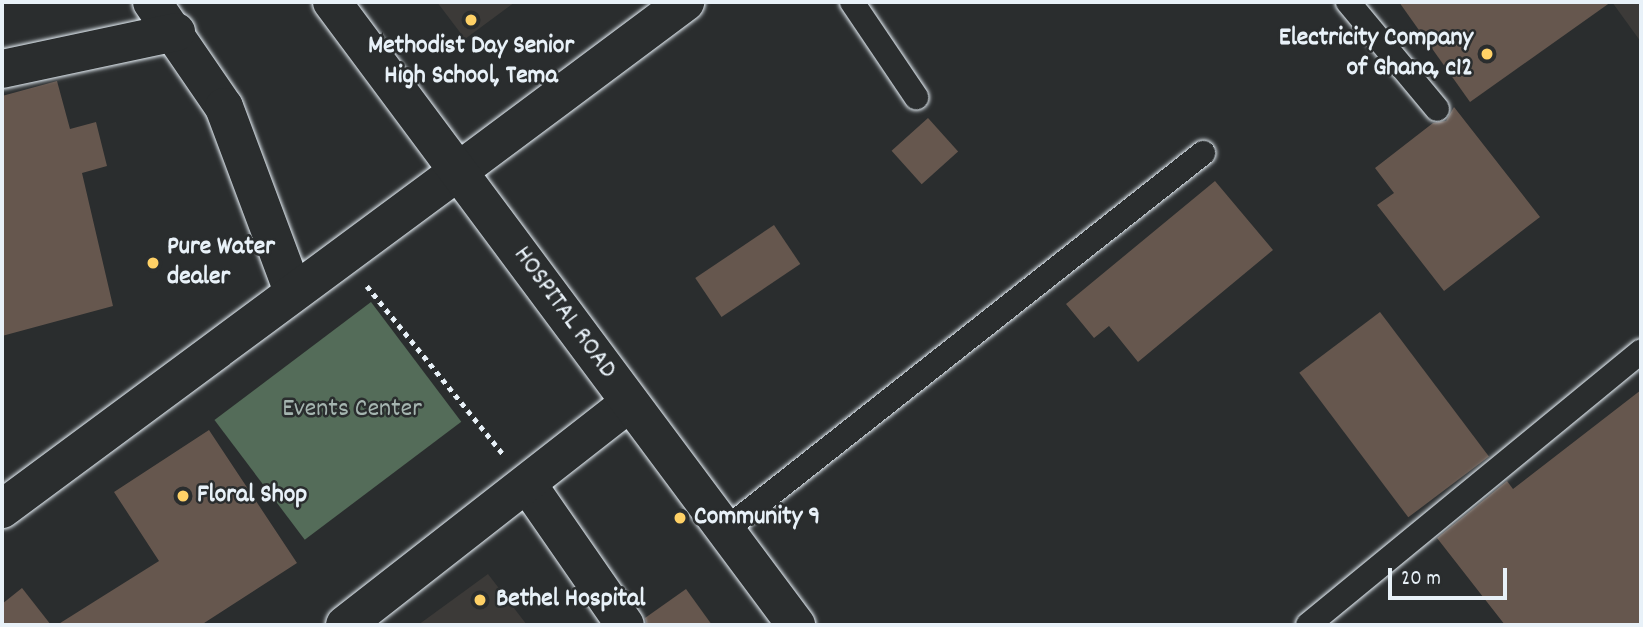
<!DOCTYPE html>
<html>
<head>
<meta charset="utf-8">
<style>
  body { margin:0 }
  #map { position:relative; width:1643px; height:627px; overflow:hidden; background:#2a2d2e; font-family:Dekko,sans-serif }
  div>[style] { position:absolute }
  [style*='--x'] { left:calc(var(--x)*1px); top:calc(var(--y)*1px); width:calc(var(--w)*1px); rotate:calc(var(--a)*1deg) }
  .built>* { inset:0; background:#3c3a38 }
  .green>* { inset:0; background:#546c59; transform-origin:0 0 }
  .building>* { inset:0; background:#66574e; transform-origin:0 0 }
  .path>* { height:4.5px; margin-top:-2.25px; transform-origin:0; background:repeating-linear-gradient(90deg,#e8f1f8 0 5px,transparent 0 10px) }
  .roads { filter:drop-shadow(0 0 2px #e8f1f8) drop-shadow(0 0 2px #e8f1f8) }
  .service>* { height:24px; margin:-12px; padding:0 12px; transform-origin:12px; border-radius:12px; background:#2a2d2e }
  .minor>* { height:38px; margin:-19px; padding:0 19px; transform-origin:19px; border-radius:19px; background:#2a2d2e }
  .tertiary>* { height:38px; margin:-19px; padding:0 19px; transform-origin:19px; border-radius:19px; background:#2a2d2e }
  .secondary>* { height:38px; margin:-19px; padding:0 19px; transform-origin:19px; border-radius:19px; background:#2a2d2e }
  .dots>* { width:19px; height:19px; translate:-50% -50%; box-sizing:border-box; border:4px solid #2a2d2e; border-radius:50% }
  span { translate:-50% -50%; white-space:nowrap; text-align:center; line-height:1.15; -webkit-text-stroke:5px #2a2d2e; paint-order:stroke }
  .poi-label { font-size:26px; color:#e8f1f8; font-weight:700 }
  .right { translate:-100% -50%; text-align:right }
  .left { translate:0 -50%; text-align:left }
  .street-label { font-size:26px; color:#e8f1f8 }
  .park-label { font-size:26px; color:#a5b5b0 }
  .frame { position:absolute; inset:0; border:4px solid #e8f1f8; pointer-events:none }
  .scale { position:absolute; left:1388px; top:568px; width:119px; height:32px; box-sizing:border-box; border:4px solid #e8f1f8; border-top:0; padding-left:9px; font-size:21px; line-height:24px; white-space:nowrap; color:#e8f1f8; -webkit-text-stroke:5px #2a2d2e; paint-order:stroke }
</style>
</head>
<body>
<div id="map">
  <div class="built">
    <div style="clip-path:polygon(437px 2px,515px 2px,465px 39px)"></div>
    <div style="clip-path:polygon(1612px 2px,1641px 2px,1641px 42px)"></div>
    <div style="clip-path:polygon(488px 574px,527px 625px,418px 625px)"></div>
  </div>
  <div class="green">
    <div style="left:371px;top:302px;width:150px;height:196px;rotate:53deg"></div>
  </div>
  <div class="building">
    <div style="clip-path:polygon(1399px 2px,1611px 2px,1470px 102px)"></div>
    <div style="clip-path:polygon(57px 81px,70px 129px,96px 122px,107px 166px,82px 173px,113px 306px,2px 336px,2px 96px)"></div>
    <div style="clip-path:polygon(1454px 107px,1540px 217px,1444px 291px,1377px 205px,1394px 193px,1375px 168px,1433px 123px,1446px 121px)"></div>
    <div style="left:928px;top:118px;width:45px;height:49px;rotate:48deg"></div>
    <div style="clip-path:polygon(1215px 181px,1273px 250px,1138px 362px,1109px 326px,1094px 338px,1066px 304px)"></div>
    <div style="left:774px;top:225px;width:47px;height:95px;rotate:56deg"></div>
    <div style="left:1380px;top:312px;width:181px;height:101px;rotate:53deg"></div>
    <div style="clip-path:polygon(1641px 390px,1641px 625px,1505px 625px,1437px 538px,1507px 481px,1513px 489px)"></div>
    <div style="clip-path:polygon(209px 430px,297px 563px,201px 625px,57px 625px,159px 561px,114px 492px)"></div>
    <div style="clip-path:polygon(22px 588px,51px 625px,2px 625px,2px 604px)"></div>
    <div style="clip-path:polygon(686px 589px,712px 625px,647px 625px,645px 618px)"></div>
  </div>
  <div class="path">
    <div style="--x:367;--y:286;--w:216;--a:51"></div>
  </div>
  <div class="roads">
    <div class="service">
      <div style="--x:852;--y:2;--w:115;--a:56"></div>
      <div style="--x:1348;--y:2;--w:139;--a:50.2"></div>
      <div style="--x:725;--y:530;--w:609;--a:-38.26"></div>
      <div style="--x:1308;--y:625;--w:431;--a:-39.4"></div>
    </div>
    <div class="minor">
      <div style="--x:152;--y:2;--w:127;--a:55.6"></div>
      <div style="--x:224;--y:107;--w:197;--a:69.5"></div>
      <div style="--x:2;--y:69;--w:178;--a:-12"></div>
      <div style="--x:528;--y:485;--w:170;--a:55.3"></div>
      <div style="--x:2;--y:509;--w:570;--a:-36.51"></div>
      <div style="--x:345;--y:625;--w:360;--a:-38"></div>
    </div>
    <div class="tertiary">
      <div style="--x:460;--y:170;--w:281;--a:-36.7"></div>
    </div>
    <div class="secondary">
      <div style="--x:332;--y:2;--w:777;--a:53.32"></div>
    </div>
  </div>
  <div class="dots">
    <div style="left:471px;top:20px;background:#ffd166"></div>
    <div style="left:1487px;top:54px;background:#ffd166"></div>
    <div style="left:153px;top:263px;background:#ffd166"></div>
    <div style="left:183px;top:496px;background:#ffd166"></div>
    <div style="left:680px;top:518px;background:#ffd166"></div>
    <div style="left:480px;top:600px;background:#ffd166"></div>
  </div>
  <div class="poi-label">
    <span class="right" style="left:1473px;top:54px">Electricity Company<br>of Ghana, c12</span>
    <span style="left:471px;top:62px">Methodist Day Senior<br>High School, Tema</span>
    <span class="left" style="left:167px;top:263px">Pure Water<br>dealer</span>
    <span class="left" style="left:197px;top:496px">Floral Shop</span>
    <span class="left" style="left:694px;top:518px">Community 9</span>
    <span class="left" style="left:496px;top:600px">Bethel Hospital</span>
  </div>
  <div class="street-label">
    <span style="left:564px;top:313px;rotate:54deg">HOSPITAL ROAD</span>
  </div>
  <div class="park-label">
    <span style="left:352px;top:410px">Events Center</span>
  </div>
  <div class="frame"></div>
  <div class="scale">20 m</div>
</div>
</body>
</html>
